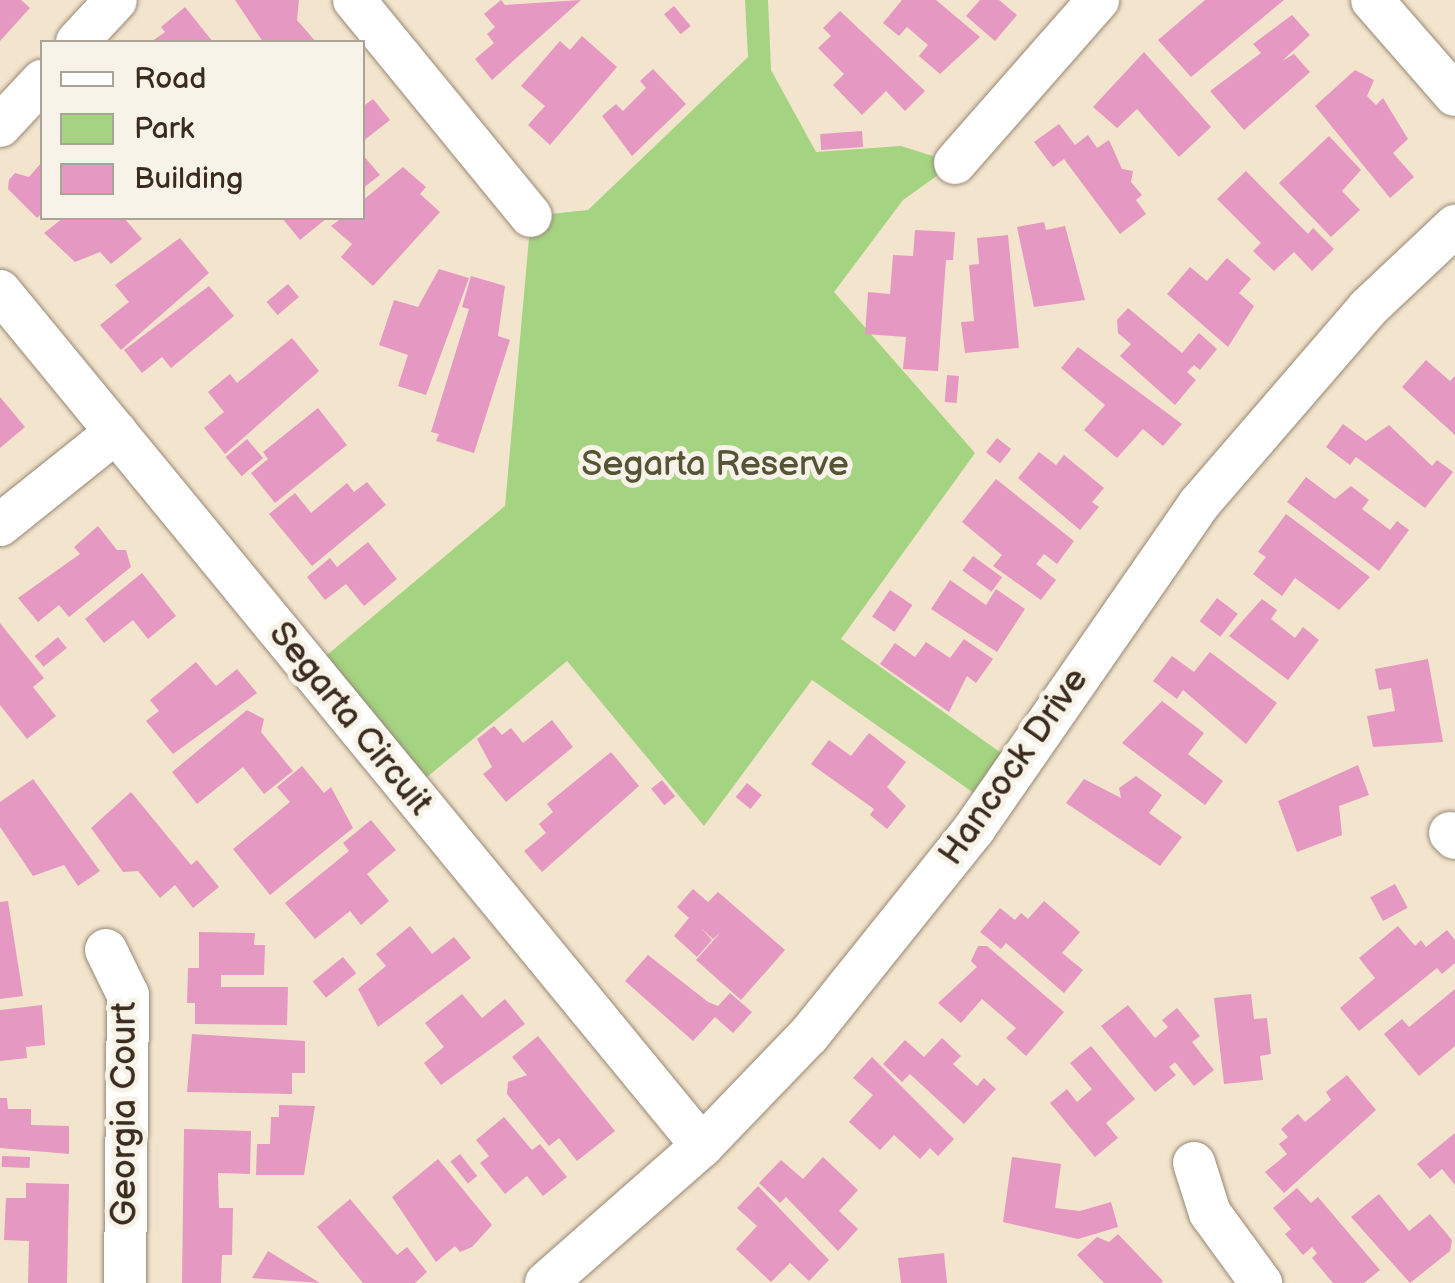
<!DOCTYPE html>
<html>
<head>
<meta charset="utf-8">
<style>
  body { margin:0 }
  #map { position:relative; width:1455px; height:1283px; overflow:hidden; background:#f3e5cd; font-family:"Balsamiq Sans",sans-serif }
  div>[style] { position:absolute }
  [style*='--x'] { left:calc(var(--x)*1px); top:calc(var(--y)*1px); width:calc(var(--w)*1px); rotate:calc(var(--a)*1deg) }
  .green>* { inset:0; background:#a4d381 }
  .building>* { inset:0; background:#e598c1; transform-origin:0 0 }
  .roads { filter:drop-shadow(0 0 2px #978876) drop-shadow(0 0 2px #978876) }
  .minor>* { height:42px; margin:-21px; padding:0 21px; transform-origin:21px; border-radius:21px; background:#fff }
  span { translate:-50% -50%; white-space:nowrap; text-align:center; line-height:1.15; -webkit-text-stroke:10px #f7f3e8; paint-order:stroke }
  .park-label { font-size:35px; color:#555437 }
  .street-label { font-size:35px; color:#3b2a1e }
  .legend { position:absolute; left:40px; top:40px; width:325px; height:180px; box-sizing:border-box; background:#f7f3e8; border:2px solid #aca397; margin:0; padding:12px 18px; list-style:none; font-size:30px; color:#3b2a1e }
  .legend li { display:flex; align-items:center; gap:20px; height:50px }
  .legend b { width:50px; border:2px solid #aca397 }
</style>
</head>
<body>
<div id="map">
  <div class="green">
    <div style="clip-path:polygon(745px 0,768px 0,771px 70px,816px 152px,901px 146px,955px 163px,903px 200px,834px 292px,975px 453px,841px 639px,1018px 765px,991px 805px,812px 680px,704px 826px,567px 661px,409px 792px,309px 670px,505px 506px,531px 216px,588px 210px,748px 57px)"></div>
  </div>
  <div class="building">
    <div style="clip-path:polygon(0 0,21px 0,30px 8px,0 41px)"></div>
    <div style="clip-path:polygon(235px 0,299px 0,297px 20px,316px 42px,263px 42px)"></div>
    <div style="clip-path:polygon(501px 0,505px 5px,581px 0,492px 80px,475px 59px,494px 43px,487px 34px,495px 27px,484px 14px)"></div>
    <div style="clip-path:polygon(902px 0,936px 0,980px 37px,940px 74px,919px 56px,928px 45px,907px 27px,899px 36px,883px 23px)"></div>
    <div style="clip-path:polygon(980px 0,999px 0,1017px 15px,995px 41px,966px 16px)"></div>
    <div style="clip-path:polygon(1205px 0,1284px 0,1191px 77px,1158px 40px)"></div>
    <div style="left:674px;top:6px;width:26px;height:13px;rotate:50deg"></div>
    <div style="clip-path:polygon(185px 7px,213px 42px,151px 42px,165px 32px,161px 27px)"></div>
    <div style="clip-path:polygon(840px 11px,925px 91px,905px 111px,886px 91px,862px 115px,833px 85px,844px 74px,818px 48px,831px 36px,823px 28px)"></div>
    <div style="clip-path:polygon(1292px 15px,1310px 35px,1282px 61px,1294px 54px,1310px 72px,1244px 130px,1210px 91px,1261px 53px,1253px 44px)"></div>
    <div style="clip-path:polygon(582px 36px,617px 67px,550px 145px,528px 125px,545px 106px,521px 86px,560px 41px,570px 50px)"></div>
    <div style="clip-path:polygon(1144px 52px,1211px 127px,1179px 157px,1137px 109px,1117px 128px,1093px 107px)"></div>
    <div style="clip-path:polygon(653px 69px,686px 104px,632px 156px,602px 116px,616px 104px,623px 111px,646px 88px,640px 81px)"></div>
    <div style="clip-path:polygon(1355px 70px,1374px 80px,1367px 96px,1376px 105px,1383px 98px,1408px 139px,1393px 153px,1414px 177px,1390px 198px,1315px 106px)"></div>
    <div style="clip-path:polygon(373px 99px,390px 120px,362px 142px,362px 107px)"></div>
    <div style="clip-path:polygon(1059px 124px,1075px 145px,1088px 135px,1097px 148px,1109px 140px,1122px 169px,1133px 171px,1131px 182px,1142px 195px,1136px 200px,1146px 214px,1120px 234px,1064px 159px,1053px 167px,1034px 142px)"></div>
    <div style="left:862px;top:131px;width:16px;height:42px;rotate:86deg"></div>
    <div style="clip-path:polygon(1329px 136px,1361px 170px,1342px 191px,1360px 210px,1331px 237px,1279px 183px)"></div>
    <div style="clip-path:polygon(362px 154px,380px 175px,362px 189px)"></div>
    <div style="clip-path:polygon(42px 162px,42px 213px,37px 218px,8px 189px,9px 180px,15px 173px,29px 177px)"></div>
    <div style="clip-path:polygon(403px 167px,426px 187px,420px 194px,440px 212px,373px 286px,341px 257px,352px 244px,331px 226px,342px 218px,362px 218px,362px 201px)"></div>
    <div style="clip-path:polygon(1246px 171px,1308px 234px,1313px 228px,1334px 249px,1312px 271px,1294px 252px,1274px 271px,1253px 251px,1261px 243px,1217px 199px)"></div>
    <div style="clip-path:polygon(63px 218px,124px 218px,142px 239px,111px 264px,100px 252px,75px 262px,44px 233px)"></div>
    <div style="clip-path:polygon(282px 218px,327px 218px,300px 240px)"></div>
    <div style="clip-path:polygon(1044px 222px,1046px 230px,1065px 226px,1085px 300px,1034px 307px,1017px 227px)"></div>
    <div style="clip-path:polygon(915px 230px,955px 232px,953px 260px,946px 260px,938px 371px,903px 369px,906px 337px,865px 334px,868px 292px,890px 294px,893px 255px,913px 256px)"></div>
    <div style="clip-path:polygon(1008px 235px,1019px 348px,965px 353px,961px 322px,974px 321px,969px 265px,979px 264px,977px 238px)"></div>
    <div style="clip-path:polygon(180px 238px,209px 273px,121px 350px,100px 325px,129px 302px,115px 285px)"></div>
    <div style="clip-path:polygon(1227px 258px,1251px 279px,1239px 293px,1254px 306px,1228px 347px,1167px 294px,1190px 267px,1207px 281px)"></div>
    <div style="clip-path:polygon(439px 269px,469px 278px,426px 395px,398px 386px,408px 355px,379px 345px,394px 300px,418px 307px)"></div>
    <div style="clip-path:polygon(471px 276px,505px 286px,498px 336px,510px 340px,474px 453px,436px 441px,439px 434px,431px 432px,469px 309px,462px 307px)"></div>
    <div style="left:288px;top:284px;width:17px;height:28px;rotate:50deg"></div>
    <div style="clip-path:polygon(209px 286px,234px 316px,171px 368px,162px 357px,142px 373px,124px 350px)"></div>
    <div style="clip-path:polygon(1128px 308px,1182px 353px,1199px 333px,1217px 349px,1200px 370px,1194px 365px,1187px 372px,1196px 380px,1175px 405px,1120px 356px,1131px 344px,1118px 333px,1117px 320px)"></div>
    <div style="clip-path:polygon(292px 338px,319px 371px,225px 454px,204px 428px,224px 412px,208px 392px,230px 374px,237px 383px)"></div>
    <div style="clip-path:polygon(1078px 347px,1182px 424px,1163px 446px,1143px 429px,1117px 458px,1084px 430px,1105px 405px,1061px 368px)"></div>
    <div style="clip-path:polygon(1426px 360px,1450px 381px,1455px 376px,1455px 435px,1402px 387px)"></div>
    <div style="left:947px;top:375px;width:12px;height:27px;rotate:5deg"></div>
    <div style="clip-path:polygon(0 397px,25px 427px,0 448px)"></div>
    <div style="clip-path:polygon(318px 408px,347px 445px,275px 503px,251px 473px,268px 459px,263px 452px)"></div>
    <div style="clip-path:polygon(1343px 424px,1366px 441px,1389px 425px,1432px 466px,1437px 460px,1453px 472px,1425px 508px,1356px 457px,1350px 465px,1326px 447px)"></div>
    <div style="left:997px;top:438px;width:18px;height:18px;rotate:38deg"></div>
    <div style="left:247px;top:439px;width:25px;height:28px;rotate:50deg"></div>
    <div style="clip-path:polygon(1039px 452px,1056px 465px,1064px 455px,1104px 488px,1092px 502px,1099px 507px,1080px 530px,1018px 478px)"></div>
    <div style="clip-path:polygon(1306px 477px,1335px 499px,1351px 486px,1369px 500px,1362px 509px,1390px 530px,1397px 521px,1409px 530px,1379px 571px,1287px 502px)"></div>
    <div style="clip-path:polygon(996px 479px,1074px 541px,1057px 564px,1044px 554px,1036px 564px,1056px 580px,1041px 600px,993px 566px,1002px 555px,962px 522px)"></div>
    <div style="clip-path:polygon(367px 482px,386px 505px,312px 566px,269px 514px,295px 493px,311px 513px,347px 483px,354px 492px)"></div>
    <div style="clip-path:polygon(1286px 514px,1370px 577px,1339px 610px,1295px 578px,1282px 596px,1253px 574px,1266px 557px,1258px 552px)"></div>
    <div style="clip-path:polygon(98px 526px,117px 550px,126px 550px,131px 567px,69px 617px,59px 605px,38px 622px,18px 598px,80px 554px,74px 547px)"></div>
    <div style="clip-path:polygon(368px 542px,397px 579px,364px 606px,346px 584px,325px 600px,307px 577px,330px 558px,337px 567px)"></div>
    <div style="left:973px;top:556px;width:36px;height:18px;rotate:36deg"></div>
    <div style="clip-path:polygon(142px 573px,176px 616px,148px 639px,133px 620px,104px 643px,85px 619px)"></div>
    <div style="clip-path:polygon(950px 580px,986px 605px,996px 589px,1025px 609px,997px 652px,931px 609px)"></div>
    <div style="left:890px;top:590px;width:27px;height:32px;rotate:34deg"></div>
    <div style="left:1217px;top:598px;width:26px;height:29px;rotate:37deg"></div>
    <div style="clip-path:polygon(1262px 599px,1277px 610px,1271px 619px,1295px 638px,1303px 627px,1319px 640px,1288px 680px,1229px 636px)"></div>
    <div style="clip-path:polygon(0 623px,44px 678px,33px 687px,56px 716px,27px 739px,0 705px)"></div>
    <div style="left:58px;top:637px;width:14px;height:30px;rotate:51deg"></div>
    <div style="clip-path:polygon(964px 639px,993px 659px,976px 683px,967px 676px,949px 712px,880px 664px,895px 643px,915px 657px,926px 642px,950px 658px)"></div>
    <div style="clip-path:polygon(1210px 652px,1277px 703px,1246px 744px,1183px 690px,1177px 699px,1153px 681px,1172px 656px,1194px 672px)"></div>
    <div style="clip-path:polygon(1428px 659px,1443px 742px,1373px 747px,1367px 716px,1395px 711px,1391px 688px,1379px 690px,1375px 669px)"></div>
    <div style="clip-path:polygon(196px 662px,216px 686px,237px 669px,257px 693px,173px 754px,146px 721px,159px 711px,150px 700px)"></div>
    <div style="clip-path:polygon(1162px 701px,1204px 733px,1188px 754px,1223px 781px,1205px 805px,1122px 743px)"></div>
    <div style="clip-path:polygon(247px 710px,264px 719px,261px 732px,293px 771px,264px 794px,243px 767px,197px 804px,172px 772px)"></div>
    <div style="clip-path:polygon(552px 720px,573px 747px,506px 802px,483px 774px,492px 767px,477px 739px,494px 726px,502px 735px,511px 728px,523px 743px)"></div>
    <div style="clip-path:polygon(869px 733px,906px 762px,887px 787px,906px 806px,887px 829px,870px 815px,874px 809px,811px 764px,829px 740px,851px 756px)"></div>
    <div style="clip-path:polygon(611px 752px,639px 786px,542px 872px,524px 851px,546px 833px,539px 824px,553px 812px,547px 804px)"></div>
    <div style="clip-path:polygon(1358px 765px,1369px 795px,1339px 806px,1342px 835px,1297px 852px,1278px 801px)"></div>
    <div style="clip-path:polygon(302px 766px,324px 793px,331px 787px,353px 828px,270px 895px,233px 849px,290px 802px,277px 787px)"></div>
    <div style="clip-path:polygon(1136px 776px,1162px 795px,1149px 813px,1182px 837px,1160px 866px,1066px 803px,1084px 779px,1121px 798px,1119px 788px)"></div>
    <div style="clip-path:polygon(33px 779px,100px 871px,78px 886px,64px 865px,33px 876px,0 827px,0 802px)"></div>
    <div style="left:662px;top:780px;width:21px;height:14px;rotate:51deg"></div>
    <div style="left:747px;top:783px;width:19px;height:18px;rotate:39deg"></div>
    <div style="clip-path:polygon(131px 792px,191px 865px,197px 860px,219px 887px,193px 908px,175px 885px,160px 898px,138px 871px,123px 872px,91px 828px)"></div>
    <div style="clip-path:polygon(371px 820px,396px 850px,367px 874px,389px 901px,361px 925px,350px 911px,315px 939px,285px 903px,349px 851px,343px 843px)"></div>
    <div style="left:1395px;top:884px;width:27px;height:28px;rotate:62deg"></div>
    <div style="clip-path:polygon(693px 889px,708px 902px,718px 892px,785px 950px,741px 1000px,696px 960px,720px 933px,713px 939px,701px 928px,712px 940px,697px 957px,674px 936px,689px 918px,677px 907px)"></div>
    <div style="clip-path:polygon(8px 901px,23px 996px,0 999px,0 902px)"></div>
    <div style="clip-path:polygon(1044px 901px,1080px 932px,1062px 953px,1083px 970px,1064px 993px,1006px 943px,1001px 949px,980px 932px,1000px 908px,1015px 920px,1021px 913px,1028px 919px)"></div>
    <div style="clip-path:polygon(410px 926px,432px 954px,454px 937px,471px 958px,378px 1027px,358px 989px,386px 966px,376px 954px)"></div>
    <div style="clip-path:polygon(1398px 926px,1415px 946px,1421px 940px,1426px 947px,1447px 930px,1455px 940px,1455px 963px,1442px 974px,1437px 968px,1359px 1031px,1340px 1008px,1375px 978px,1359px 958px)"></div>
    <div style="clip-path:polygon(199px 932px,255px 933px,254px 945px,265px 945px,264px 975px,221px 975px,221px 987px,288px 987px,287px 1025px,195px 1024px,195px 1003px,187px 1003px,188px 968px,199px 968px)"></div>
    <div style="clip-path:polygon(978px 946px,987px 946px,1064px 1012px,1026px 1056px,1006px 1038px,1016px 1028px,982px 999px,961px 1023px,938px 1003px,977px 967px,971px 961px)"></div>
    <div style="clip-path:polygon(648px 955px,708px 1002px,718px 1006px,730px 993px,752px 1012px,733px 1033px,715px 1017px,693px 1041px,625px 981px)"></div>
    <div style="left:343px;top:957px;width:21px;height:39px;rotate:51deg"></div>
    <div style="clip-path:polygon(1455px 989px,1455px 1046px,1419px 1076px,1384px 1034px,1402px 1019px,1409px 1027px)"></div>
    <div style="clip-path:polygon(462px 994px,482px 1018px,505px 999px,525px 1024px,441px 1085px,424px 1063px,444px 1047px,425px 1023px)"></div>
    <div style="clip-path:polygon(1251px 994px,1254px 1019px,1267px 1018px,1271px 1054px,1260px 1056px,1263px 1080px,1224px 1084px,1214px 998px)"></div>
    <div style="clip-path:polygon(42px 1005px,45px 1045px,26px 1047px,27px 1058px,0 1061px,0 1010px)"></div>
    <div style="clip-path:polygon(1128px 1005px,1155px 1038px,1168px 1027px,1162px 1020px,1177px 1008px,1200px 1036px,1192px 1042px,1214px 1070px,1194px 1086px,1175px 1062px,1169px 1067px,1176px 1075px,1155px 1092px,1101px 1026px)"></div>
    <div style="clip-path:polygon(192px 1034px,305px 1041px,305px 1073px,292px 1073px,292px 1094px,187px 1092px)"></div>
    <div style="clip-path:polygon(538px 1036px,615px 1131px,577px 1161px,559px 1138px,549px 1146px,507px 1094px,508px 1082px,527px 1075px,512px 1057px)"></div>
    <div style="clip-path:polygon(942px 1038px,961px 1056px,953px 1064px,977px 1086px,984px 1078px,996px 1089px,964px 1124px,910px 1074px,902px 1082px,883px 1064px,905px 1040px,924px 1057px)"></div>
    <div style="clip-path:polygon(1091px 1046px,1135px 1099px,1106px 1123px,1118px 1138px,1095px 1157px,1050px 1103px,1067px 1089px,1077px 1102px,1092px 1089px,1070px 1063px)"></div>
    <div style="clip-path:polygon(872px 1057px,954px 1139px,938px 1156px,930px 1148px,920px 1159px,894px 1135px,880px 1150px,849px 1122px,873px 1095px,853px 1078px)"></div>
    <div style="clip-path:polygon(1347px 1075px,1376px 1110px,1284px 1193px,1265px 1172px,1287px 1154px,1279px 1144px,1288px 1137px,1281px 1129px,1298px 1114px,1305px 1122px,1331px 1100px,1326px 1092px)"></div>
    <div style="clip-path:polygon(0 1098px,7px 1098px,8px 1109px,31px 1109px,31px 1125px,69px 1126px,69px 1154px,0 1148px)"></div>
    <div style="clip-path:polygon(279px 1105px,315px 1106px,304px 1175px,256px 1175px,257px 1144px,270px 1144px,271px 1117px,279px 1117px)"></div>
    <div style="clip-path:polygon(504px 1117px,532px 1150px,540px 1144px,567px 1177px,543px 1196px,527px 1176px,505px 1194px,480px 1163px,489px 1156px,476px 1140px)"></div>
    <div style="clip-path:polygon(184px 1129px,251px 1131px,250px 1174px,218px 1173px,219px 1208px,233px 1208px,232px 1255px,222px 1255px,221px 1283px,182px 1283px)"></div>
    <div style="clip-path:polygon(1455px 1133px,1455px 1185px,1442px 1169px,1430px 1179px,1417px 1164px)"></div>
    <div style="left:460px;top:1154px;width:28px;height:12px;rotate:52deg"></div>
    <div style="left:2px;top:1156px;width:28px;height:11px;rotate:2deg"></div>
    <div style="clip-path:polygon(823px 1157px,858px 1190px,839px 1211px,858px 1229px,838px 1251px,786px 1197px,780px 1203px,759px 1183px,781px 1160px,803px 1179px)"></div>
    <div style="clip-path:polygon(1012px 1157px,1061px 1164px,1055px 1208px,1080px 1211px,1111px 1202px,1118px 1227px,1078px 1239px,1003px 1222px)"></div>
    <div style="clip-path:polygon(438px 1159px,492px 1225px,472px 1247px,460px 1252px,455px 1246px,436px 1262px,392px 1197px)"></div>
    <div style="clip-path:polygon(26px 1183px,69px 1184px,67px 1283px,28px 1283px,29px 1241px,4px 1240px,6px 1198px,26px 1198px)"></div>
    <div style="clip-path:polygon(758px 1186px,829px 1260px,809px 1281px,790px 1263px,771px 1282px,736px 1249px,757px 1226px,737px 1208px)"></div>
    <div style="clip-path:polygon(1297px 1188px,1311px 1203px,1318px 1197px,1380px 1270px,1364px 1283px,1333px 1283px,1312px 1258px,1317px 1253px,1312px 1247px,1303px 1255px,1285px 1234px,1291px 1229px,1273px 1208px)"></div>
    <div style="clip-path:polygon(1379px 1194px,1409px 1231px,1430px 1214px,1452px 1240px,1450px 1251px,1410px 1283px,1351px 1217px)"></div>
    <div style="clip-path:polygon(350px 1199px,397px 1255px,407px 1247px,427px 1272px,415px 1283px,363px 1283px,317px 1227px)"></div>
    <div style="clip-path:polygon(1118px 1234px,1163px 1281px,1161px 1283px,1104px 1283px,1077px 1255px,1097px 1237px,1109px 1242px)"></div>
    <div style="clip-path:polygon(268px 1251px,320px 1283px,252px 1278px)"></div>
    <div style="clip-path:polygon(944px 1253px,947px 1283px,901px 1283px,898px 1258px)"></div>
  </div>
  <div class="roads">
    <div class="minor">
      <div style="--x:354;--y:0;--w:279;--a:50.7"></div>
      <div style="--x:1372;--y:0;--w:126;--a:48.9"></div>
      <div style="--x:77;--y:42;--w:57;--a:-47.1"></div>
      <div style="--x:0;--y:126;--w:62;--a:-47"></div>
      <div style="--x:955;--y:163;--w:217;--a:-48.7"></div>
      <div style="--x:0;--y:291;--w:1106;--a:50.61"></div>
      <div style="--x:0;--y:525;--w:149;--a:-38.7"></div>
      <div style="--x:1450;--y:833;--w:7;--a:45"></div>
      <div style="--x:106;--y:950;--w:50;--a:63.9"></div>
      <div style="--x:128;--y:995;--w:288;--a:90.6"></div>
      <div style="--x:1194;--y:1163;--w:52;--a:72.3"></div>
      <div style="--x:1210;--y:1213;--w:87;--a:53.9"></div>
      <div style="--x:546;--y:1283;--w:208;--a:-41.3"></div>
      <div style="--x:702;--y:1146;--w:154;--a:-46.1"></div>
      <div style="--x:809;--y:1035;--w:264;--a:-51.3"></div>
      <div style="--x:974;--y:829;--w:395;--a:-55.3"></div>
      <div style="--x:1199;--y:504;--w:259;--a:-49.2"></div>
      <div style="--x:1368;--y:308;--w:120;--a:-43.3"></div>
    </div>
  </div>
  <div class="park-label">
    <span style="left:715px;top:465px">Segarta Reserve</span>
  </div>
  <div class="street-label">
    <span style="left:350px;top:719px;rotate:51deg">Segarta Circuit</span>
    <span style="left:1014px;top:767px;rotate:-55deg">Hancock Drive</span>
    <span style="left:125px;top:1114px;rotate:-90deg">Georgia Court</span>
  </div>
  <ul class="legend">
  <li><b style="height:12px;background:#fff"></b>Road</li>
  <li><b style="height:28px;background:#a4d381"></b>Park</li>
  <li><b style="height:28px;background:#e598c1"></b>Building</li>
  </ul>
</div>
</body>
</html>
